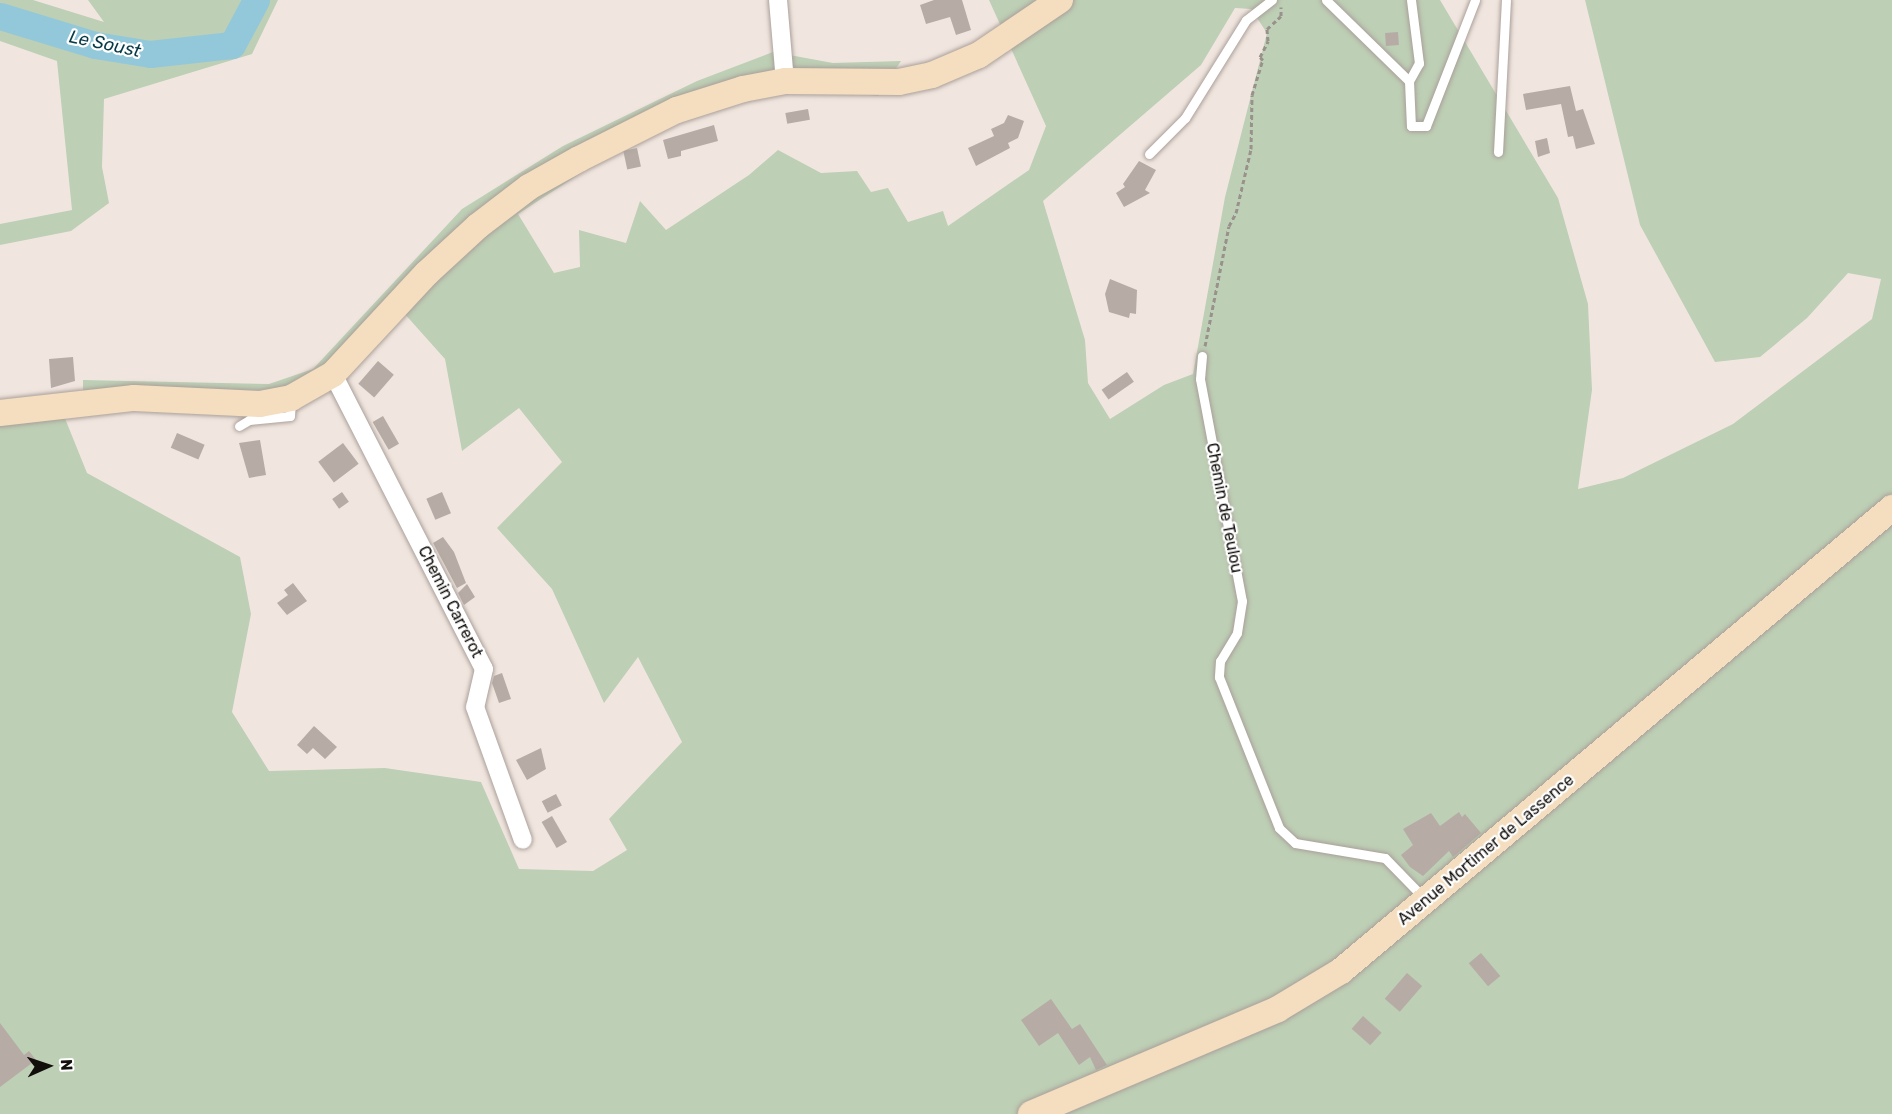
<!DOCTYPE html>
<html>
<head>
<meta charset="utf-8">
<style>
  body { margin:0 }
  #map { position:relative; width:1892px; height:1114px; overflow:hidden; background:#f1e6df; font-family:Rubik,sans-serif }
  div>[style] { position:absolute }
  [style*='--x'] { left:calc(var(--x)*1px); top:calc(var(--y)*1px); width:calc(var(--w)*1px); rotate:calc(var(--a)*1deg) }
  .green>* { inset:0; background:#bdcfb5 }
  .river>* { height:27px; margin:-13.5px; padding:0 13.5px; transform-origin:13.5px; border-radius:13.5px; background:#92c8da }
  .building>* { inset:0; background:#b6aca5; transform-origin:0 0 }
  .path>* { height:3px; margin-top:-1.5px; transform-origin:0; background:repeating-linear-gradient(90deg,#99918b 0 4.5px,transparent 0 7.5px) }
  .roads { filter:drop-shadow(0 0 2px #aaa09a) drop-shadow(0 0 2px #aaa09a) }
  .lane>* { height:9px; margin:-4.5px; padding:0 4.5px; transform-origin:4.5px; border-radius:4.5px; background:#fff }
  .street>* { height:18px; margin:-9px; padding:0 9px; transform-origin:9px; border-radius:9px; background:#fff }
  .secondary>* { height:26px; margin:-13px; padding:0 13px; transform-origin:13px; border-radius:13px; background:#f4debf }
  span { translate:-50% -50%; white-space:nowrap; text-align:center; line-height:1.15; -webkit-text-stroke:4.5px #fff; paint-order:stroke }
  .street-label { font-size:16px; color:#110e0b }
  .water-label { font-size:18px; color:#063a47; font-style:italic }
  .north { position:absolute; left:18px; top:1036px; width:60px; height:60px; -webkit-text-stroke:4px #fff; paint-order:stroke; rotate:87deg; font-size:16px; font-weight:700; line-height:24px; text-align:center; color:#110e0b }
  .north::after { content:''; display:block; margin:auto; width:21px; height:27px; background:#110e0b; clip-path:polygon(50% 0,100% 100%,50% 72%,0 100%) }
</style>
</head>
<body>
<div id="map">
  <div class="green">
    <div style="clip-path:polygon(0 0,33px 0,104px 22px,88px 0,278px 0,252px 54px,104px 99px,102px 167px,109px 203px,71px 231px,0 245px,0 224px,72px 210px,57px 61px,0 41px)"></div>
    <div style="clip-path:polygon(evenodd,989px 0,1440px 0,1558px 198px,1588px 304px,1592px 390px,1578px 489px,1623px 478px,1733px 424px,1872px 319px,1881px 279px,1848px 273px,1807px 318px,1760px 357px,1715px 362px,1640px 225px,1585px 0,1892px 0,1892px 1114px,0 1114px,0 403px,83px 393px,83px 380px,269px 384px,313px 369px,462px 209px,563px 146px,697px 81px,773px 52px,833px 63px,901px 61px,878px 96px,797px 87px,705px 108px,604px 158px,518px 214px,554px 273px,580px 267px,579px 230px,626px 243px,640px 201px,666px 230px,749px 175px,778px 150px,821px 173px,857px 171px,871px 192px,888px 188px,908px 222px,943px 211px,948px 226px,1029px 170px,1046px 126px,989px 0,1235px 8px,1251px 9px,1267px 33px,1225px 197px,1193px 374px,1164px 385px,1110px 419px,1088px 383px,1085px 340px,1043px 201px,1201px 65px,1235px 8px,989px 0,403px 312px,445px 359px,462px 451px,519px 408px,562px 462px,497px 528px,552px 589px,604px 703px,638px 657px,682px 742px,609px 819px,627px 850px,593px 871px,519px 869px,481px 782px,385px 768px,269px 771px,232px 712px,251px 614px,240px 557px,87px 473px,62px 411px,318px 394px,403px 312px)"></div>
  </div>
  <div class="river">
    <div style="--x:0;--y:16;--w:99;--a:17"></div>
    <div style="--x:95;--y:45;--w:56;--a:9.3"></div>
    <div style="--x:150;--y:54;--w:82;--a:-6.3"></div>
    <div style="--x:232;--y:45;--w:51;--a:-61.9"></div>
  </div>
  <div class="building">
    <div style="clip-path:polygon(934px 0,962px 0,971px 30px,956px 35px,950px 17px,926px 24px,920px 5px)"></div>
    <div style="left:1398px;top:32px;width:13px;height:13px;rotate:86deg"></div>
    <div style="clip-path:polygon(1570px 86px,1576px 111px,1583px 109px,1595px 144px,1576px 149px,1573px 136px,1568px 137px,1561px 104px,1526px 110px,1523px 94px)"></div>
    <div style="left:808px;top:109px;width:11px;height:23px;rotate:80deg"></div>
    <div style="clip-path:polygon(1008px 115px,1024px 121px,1018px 138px,1008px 143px,1010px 148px,976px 166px,968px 148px,994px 136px,991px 129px,1004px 123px)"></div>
    <div style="clip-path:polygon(714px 125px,718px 141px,681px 151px,681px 156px,668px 159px,663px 140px)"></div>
    <div style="clip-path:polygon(1547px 138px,1550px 153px,1538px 157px,1535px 141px)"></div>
    <div style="left:637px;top:148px;width:19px;height:14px;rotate:78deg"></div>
    <div style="clip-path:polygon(1139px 161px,1156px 170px,1145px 190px,1150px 193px,1124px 207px,1116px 193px,1125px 187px,1123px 184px)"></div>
    <div style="clip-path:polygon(1110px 279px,1137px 290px,1136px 314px,1130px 313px,1129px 318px,1109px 312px,1105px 294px)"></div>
    <div style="clip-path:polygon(73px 357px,75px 381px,51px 388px,49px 359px)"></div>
    <div style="left:378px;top:361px;width:21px;height:30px;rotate:41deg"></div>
    <div style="left:1127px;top:372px;width:12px;height:31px;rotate:55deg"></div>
    <div style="left:383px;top:416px;width:32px;height:12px;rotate:60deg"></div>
    <div style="left:177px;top:433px;width:30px;height:16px;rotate:23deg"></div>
    <div style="clip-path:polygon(260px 440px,266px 475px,249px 478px,239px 443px)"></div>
    <div style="left:343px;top:443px;width:26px;height:31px;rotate:53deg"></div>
    <div style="left:342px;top:492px;width:12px;height:12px;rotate:55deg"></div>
    <div style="left:442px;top:492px;width:23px;height:17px;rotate:67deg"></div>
    <div style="clip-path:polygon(443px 537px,454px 552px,466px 583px,457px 588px,433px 543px)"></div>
    <div style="clip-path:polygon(293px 583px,307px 601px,287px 615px,277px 603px,288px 595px,284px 590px)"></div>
    <div style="clip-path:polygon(467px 584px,475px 597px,464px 605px,458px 593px)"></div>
    <div style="clip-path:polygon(502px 673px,511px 699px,499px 703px,492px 683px,494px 676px)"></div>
    <div style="clip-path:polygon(314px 726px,337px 747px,325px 759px,313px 748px,307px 754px,297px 745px)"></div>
    <div style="clip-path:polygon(541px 748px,546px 769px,527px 780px,516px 760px)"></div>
    <div style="left:556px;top:794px;width:13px;height:16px;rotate:63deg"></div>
    <div style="clip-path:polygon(1459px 812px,1462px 817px,1465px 814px,1481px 833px,1453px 857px,1449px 851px,1423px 876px,1410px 867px,1401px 855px,1413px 845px,1403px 829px,1431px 813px,1440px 826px)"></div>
    <div style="left:552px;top:816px;width:30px;height:12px;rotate:60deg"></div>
    <div style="left:1481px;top:953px;width:30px;height:16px;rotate:50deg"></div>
    <div style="left:1407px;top:973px;width:20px;height:34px;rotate:41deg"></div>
    <div style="clip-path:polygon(1051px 999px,1072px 1029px,1080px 1024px,1107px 1065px,1096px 1070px,1090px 1057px,1079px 1065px,1058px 1033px,1039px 1046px,1021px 1020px)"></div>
    <div style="left:1363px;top:1016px;width:25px;height:17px;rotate:42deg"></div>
    <div style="clip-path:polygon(0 1023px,24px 1055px,29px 1051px,36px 1060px,0 1087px)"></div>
  </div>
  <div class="path">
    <div style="--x:1205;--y:346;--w:122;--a:-78.7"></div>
    <div style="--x:1229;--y:226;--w:15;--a:-62"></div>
    <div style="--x:1236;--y:213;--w:66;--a:-76.8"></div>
    <div style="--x:1251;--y:149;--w:54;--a:-88.9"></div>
    <div style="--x:1252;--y:95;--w:37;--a:-73"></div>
    <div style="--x:1263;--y:60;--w:4;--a:-135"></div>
    <div style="--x:1260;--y:57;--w:18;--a:-63"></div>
    <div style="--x:1268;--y:41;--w:12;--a:-95"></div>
    <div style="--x:1267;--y:29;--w:19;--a:-43"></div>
    <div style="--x:1281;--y:16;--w:9;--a:-90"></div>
  </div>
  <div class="roads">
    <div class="lane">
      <div style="--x:1326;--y:0;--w:116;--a:44.3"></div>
      <div style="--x:1411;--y:0;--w:64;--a:82.8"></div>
      <div style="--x:1419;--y:63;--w:21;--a:119"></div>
      <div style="--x:1409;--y:81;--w:45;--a:87.5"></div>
      <div style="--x:1411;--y:126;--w:15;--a:0"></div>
      <div style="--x:1426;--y:126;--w:135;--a:-68.7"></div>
      <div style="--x:1498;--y:152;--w:152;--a:-87"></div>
      <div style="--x:1149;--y:154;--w:51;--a:-45"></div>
      <div style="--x:1185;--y:118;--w:115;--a:-58.1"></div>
      <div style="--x:1246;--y:20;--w:33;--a:-38"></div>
      <div style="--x:1202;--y:356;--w:23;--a:95"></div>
      <div style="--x:1200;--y:379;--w:226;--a:79.3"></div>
      <div style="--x:1242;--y:601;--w:32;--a:99"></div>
      <div style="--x:1237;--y:633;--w:33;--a:121"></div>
      <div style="--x:1220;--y:661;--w:16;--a:94"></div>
      <div style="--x:1219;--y:677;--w:162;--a:68.3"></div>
      <div style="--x:1279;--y:828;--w:22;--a:43"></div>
      <div style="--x:1295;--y:843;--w:91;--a:9.5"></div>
      <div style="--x:1385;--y:858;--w:57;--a:45.7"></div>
      <div style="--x:239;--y:426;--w:12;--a:-31"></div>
      <div style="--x:249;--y:420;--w:41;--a:-5.6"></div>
      <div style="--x:290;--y:416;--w:15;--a:-86"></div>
    </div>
    <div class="street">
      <div style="--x:778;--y:0;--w:81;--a:85.1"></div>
      <div style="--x:333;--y:374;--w:331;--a:62.9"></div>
      <div style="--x:484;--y:669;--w:39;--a:103"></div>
      <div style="--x:475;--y:707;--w:141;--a:70.2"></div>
    </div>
    <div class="secondary">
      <div style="--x:0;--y:413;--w:135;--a:-6.4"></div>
      <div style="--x:134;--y:398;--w:126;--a:2.7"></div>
      <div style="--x:260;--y:404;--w:32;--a:-11"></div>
      <div style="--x:291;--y:398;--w:48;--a:-29.7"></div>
      <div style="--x:333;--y:374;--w:138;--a:-47.1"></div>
      <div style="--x:427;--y:273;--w:69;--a:-42.7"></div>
      <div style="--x:478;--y:226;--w:64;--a:-37.4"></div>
      <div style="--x:529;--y:187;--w:57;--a:-29.2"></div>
      <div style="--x:579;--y:159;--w:110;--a:-26.6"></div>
      <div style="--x:677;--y:110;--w:69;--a:-17.7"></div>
      <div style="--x:743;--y:89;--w:43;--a:-10.8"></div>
      <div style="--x:785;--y:81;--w:114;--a:0.5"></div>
      <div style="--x:899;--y:82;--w:34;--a:-12"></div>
      <div style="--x:932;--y:75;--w:51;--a:-23.1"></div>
      <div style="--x:979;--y:55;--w:98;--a:-34.2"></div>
      <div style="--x:1031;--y:1114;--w:268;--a:-23"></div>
      <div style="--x:1278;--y:1009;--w:74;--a:-31.1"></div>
      <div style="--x:1341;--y:971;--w:720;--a:-40.04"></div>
    </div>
  </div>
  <div class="street-label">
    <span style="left:1224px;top:508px;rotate:79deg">Chemin de Teulou</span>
    <span style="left:450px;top:602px;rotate:63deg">Chemin Carrerot</span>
    <span style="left:1486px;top:850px;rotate:-40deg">Avenue Mortimer de Lassence</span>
  </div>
  <div class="water-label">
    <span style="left:105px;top:44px;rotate:12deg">Le Soust</span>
  </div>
  <div class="north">N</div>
</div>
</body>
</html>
